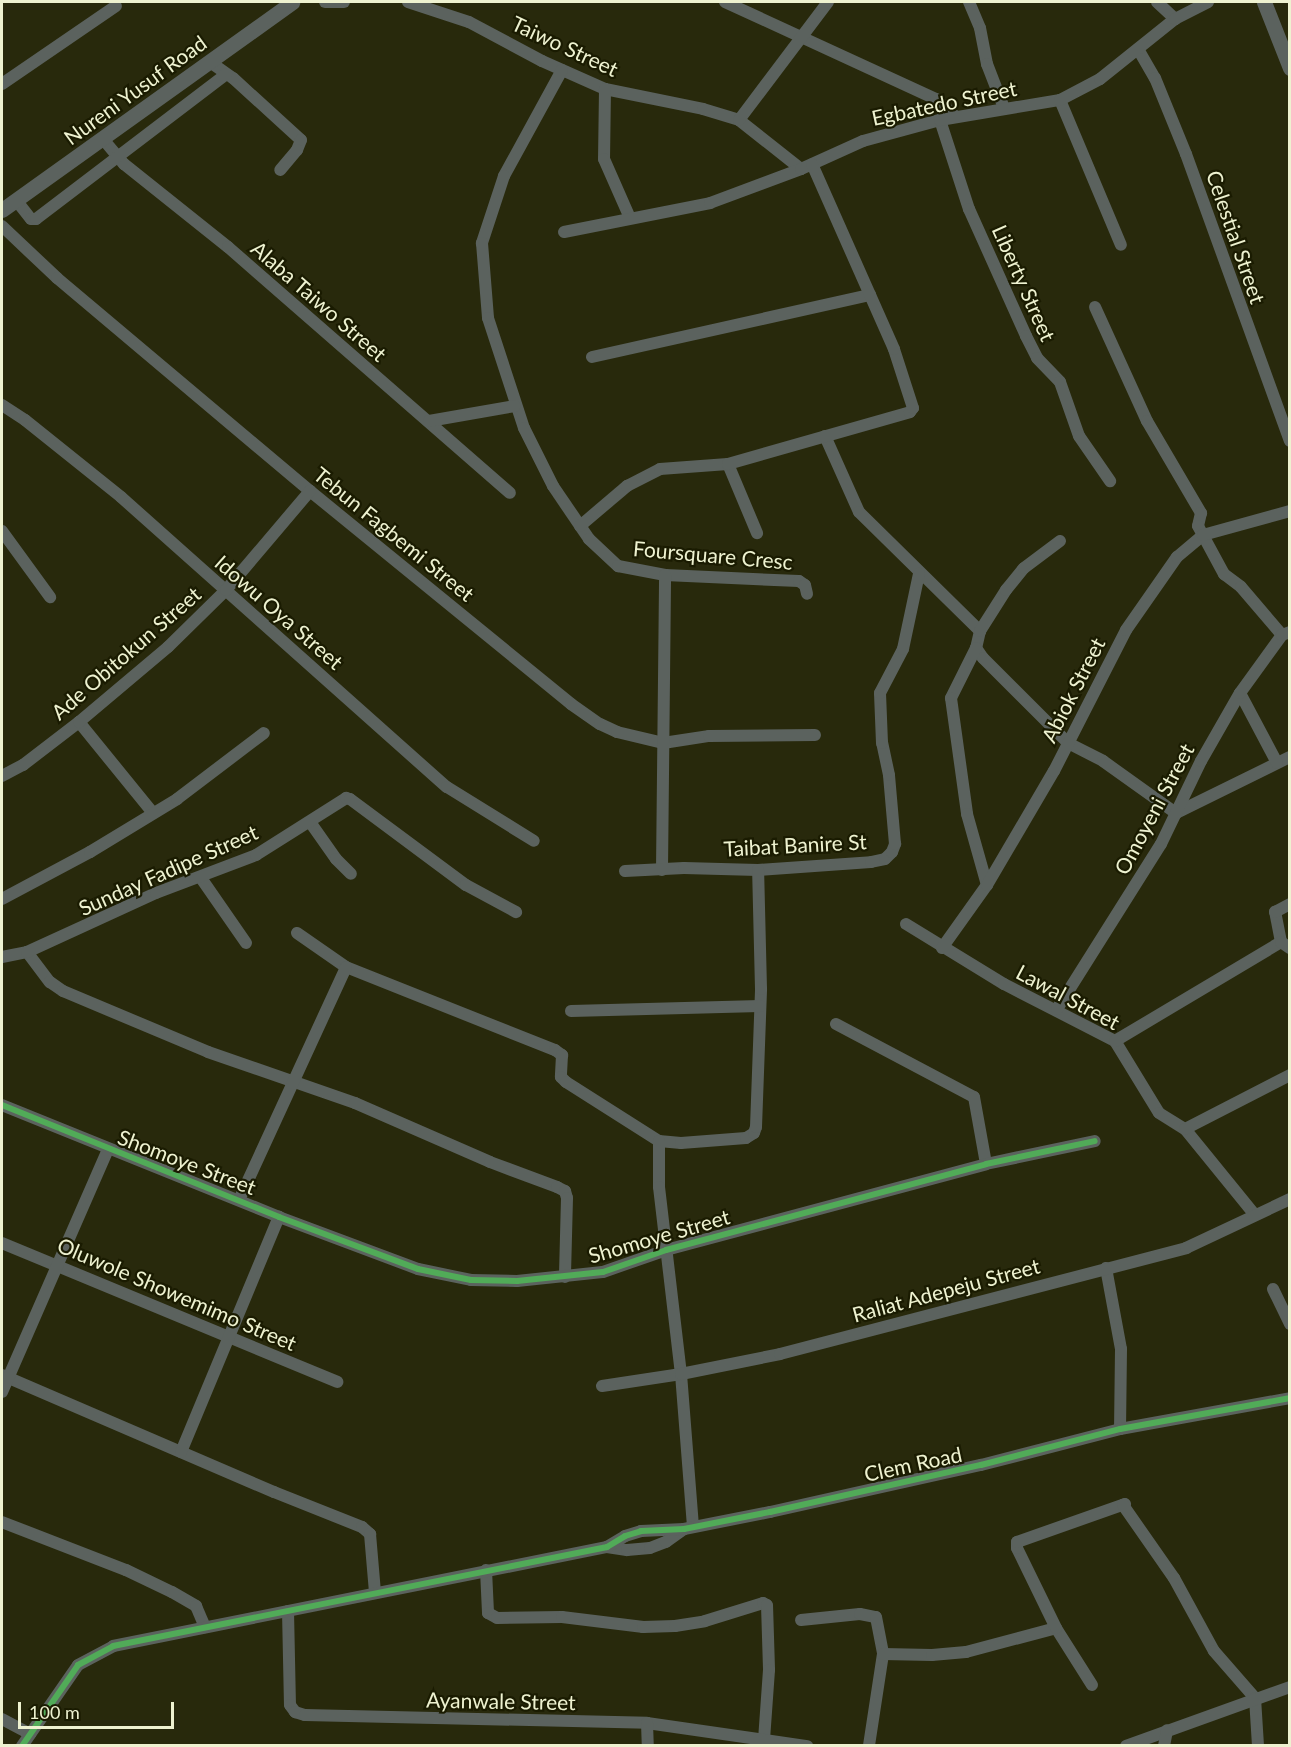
<!DOCTYPE html>
<html>
<head>
<meta charset="utf-8">
<style>
  body { margin:0 }
  #map { position:relative; width:1291px; height:1747px; overflow:hidden; background:#28290c; font-family:Lato,sans-serif }
  div>[style] { position:absolute }
  [style*='--x'] { left:calc(var(--x)*1px); top:calc(var(--y)*1px); width:calc(var(--w)*1px); rotate:calc(var(--a)*1deg) }
  .minor>* { height:12px; margin:-6px; padding:0 6px; transform-origin:6px; border-radius:6px; background:#5b625e }
  .tertiary>* { height:15px; margin:-7.5px; padding:0 7.5px; transform-origin:7.5px; border-radius:7.5px; background:#5b625e }
  .cycleway>* { height:6px; margin:-3px; padding:0 3px; transform-origin:3px; border-radius:3px; background:#51ab58 }
  span { translate:-50% -50%; white-space:nowrap; text-align:center; line-height:1.15; -webkit-text-stroke:4.5px #1a1b01; paint-order:stroke }
  .street-label { font-size:21px; color:#eef2d0 }
  .frame { position:absolute; inset:0; border:3px solid #eef2d0; pointer-events:none }
  .scale { position:absolute; left:18px; top:1702px; width:156px; height:27px; box-sizing:border-box; border:3px solid #eef2d0; border-top:0; padding-left:8px; font-size:18px; line-height:21px; white-space:nowrap; color:#eef2d0; -webkit-text-stroke:4px #1a1b01; paint-order:stroke }
</style>
</head>
<body>
<div id="map">
  <div class="minor">
    <div style="--x:325;--y:2;--w:19;--a:0"></div>
    <div style="--x:408;--y:2;--w:64;--a:18.2"></div>
    <div style="--x:469;--y:22;--w:83;--a:28.1"></div>
    <div style="--x:542;--y:61;--w:69;--a:24"></div>
    <div style="--x:605;--y:89;--w:100;--a:11.5"></div>
    <div style="--x:703;--y:109;--w:38;--a:17"></div>
    <div style="--x:739;--y:120;--w:79;--a:38.3"></div>
    <div style="--x:725;--y:2;--w:232;--a:24.7"></div>
    <div style="--x:936;--y:99;--w:25;--a:42"></div>
    <div style="--x:969;--y:2;--w:28;--a:67"></div>
    <div style="--x:980;--y:28;--w:37;--a:79"></div>
    <div style="--x:987;--y:64;--w:47;--a:68.9"></div>
    <div style="--x:1157;--y:2;--w:25;--a:43"></div>
    <div style="--x:1138;--y:49;--w:34;--a:60"></div>
    <div style="--x:1155;--y:78;--w:82;--a:67.8"></div>
    <div style="--x:1186;--y:154;--w:305;--a:70.1"></div>
    <div style="--x:210;--y:62;--w:28;--a:35"></div>
    <div style="--x:233;--y:78;--w:92;--a:42.4"></div>
    <div style="--x:301;--y:140;--w:11;--a:112"></div>
    <div style="--x:297;--y:150;--w:26;--a:130"></div>
    <div style="--x:562;--y:70;--w:121;--a:118.7"></div>
    <div style="--x:504;--y:176;--w:71;--a:108.2"></div>
    <div style="--x:482;--y:243;--w:75;--a:85.4"></div>
    <div style="--x:488;--y:318;--w:116;--a:71.9"></div>
    <div style="--x:524;--y:428;--w:65;--a:63.4"></div>
    <div style="--x:553;--y:486;--w:64;--a:55.8"></div>
    <div style="--x:589;--y:539;--w:40;--a:43"></div>
    <div style="--x:618;--y:566;--w:48;--a:10.8"></div>
    <div style="--x:665;--y:575;--w:134;--a:2.6"></div>
    <div style="--x:799;--y:581;--w:7;--a:34"></div>
    <div style="--x:805;--y:585;--w:9;--a:77"></div>
    <div style="--x:2;--y:84;--w:138;--a:-34.4"></div>
    <div style="--x:605;--y:89;--w:70;--a:90.8"></div>
    <div style="--x:604;--y:159;--w:64;--a:66.2"></div>
    <div style="--x:1060;--y:100;--w:157;--a:67.2"></div>
    <div style="--x:739;--y:120;--w:148;--a:-53"></div>
    <div style="--x:940;--y:120;--w:94;--a:72"></div>
    <div style="--x:969;--y:209;--w:139;--a:65.8"></div>
    <div style="--x:1026;--y:336;--w:25;--a:63"></div>
    <div style="--x:1037;--y:358;--w:33;--a:46"></div>
    <div style="--x:1060;--y:382;--w:57;--a:70.6"></div>
    <div style="--x:1079;--y:436;--w:55;--a:55.4"></div>
    <div style="--x:103;--y:139;--w:33;--a:50"></div>
    <div style="--x:124;--y:164;--w:133;--a:38.6"></div>
    <div style="--x:228;--y:247;--w:374;--a:41.1"></div>
    <div style="--x:16;--y:200;--w:24;--a:52"></div>
    <div style="--x:31;--y:219;--w:5;--a:0"></div>
    <div style="--x:36;--y:219;--w:239;--a:-37.3"></div>
    <div style="--x:2;--y:226;--w:76;--a:43.4"></div>
    <div style="--x:57;--y:278;--w:331;--a:40.1"></div>
    <div style="--x:310;--y:491;--w:337;--a:39.2"></div>
    <div style="--x:571;--y:704;--w:35;--a:35"></div>
    <div style="--x:600;--y:724;--w:19;--a:25"></div>
    <div style="--x:617;--y:732;--w:47;--a:13.4"></div>
    <div style="--x:663;--y:743;--w:47;--a:-8.7"></div>
    <div style="--x:709;--y:736;--w:106;--a:-0.5"></div>
    <div style="--x:564;--y:232;--w:149;--a:-11.2"></div>
    <div style="--x:710;--y:203;--w:97;--a:-20.5"></div>
    <div style="--x:801;--y:169;--w:68;--a:-24.3"></div>
    <div style="--x:863;--y:141;--w:80;--a:-15.3"></div>
    <div style="--x:940;--y:120;--w:122;--a:-9.5"></div>
    <div style="--x:1060;--y:100;--w:45;--a:-27.7"></div>
    <div style="--x:1100;--y:79;--w:96;--a:-38.7"></div>
    <div style="--x:1175;--y:19;--w:37;--a:-27"></div>
    <div style="--x:1095;--y:307;--w:125;--a:65.5"></div>
    <div style="--x:1147;--y:421;--w:107;--a:59.6"></div>
    <div style="--x:1201;--y:513;--w:13;--a:103"></div>
    <div style="--x:1198;--y:526;--w:55;--a:61.6"></div>
    <div style="--x:1224;--y:574;--w:21;--a:37"></div>
    <div style="--x:1241;--y:587;--w:63;--a:49.5"></div>
    <div style="--x:592;--y:357;--w:285;--a:-12.6"></div>
    <div style="--x:2;--y:405;--w:27;--a:33"></div>
    <div style="--x:25;--y:420;--w:123;--a:38.7"></div>
    <div style="--x:121;--y:497;--w:436;--a:41.7"></div>
    <div style="--x:447;--y:787;--w:102;--a:31.8"></div>
    <div style="--x:429;--y:421;--w:87;--a:-9.9"></div>
    <div style="--x:825;--y:436;--w:83;--a:65.9"></div>
    <div style="--x:859;--y:512;--w:170;--a:44.5"></div>
    <div style="--x:980;--y:631;--w:17;--a:103"></div>
    <div style="--x:976;--y:648;--w:12;--a:55"></div>
    <div style="--x:983;--y:658;--w:120;--a:45"></div>
    <div style="--x:1068;--y:743;--w:39;--a:27"></div>
    <div style="--x:1103;--y:761;--w:90;--a:35.5"></div>
    <div style="--x:1176;--y:813;--w:127;--a:-26.2"></div>
    <div style="--x:728;--y:464;--w:75;--a:67.2"></div>
    <div style="--x:580;--y:526;--w:62;--a:-40.4"></div>
    <div style="--x:627;--y:486;--w:37;--a:-27"></div>
    <div style="--x:660;--y:469;--w:68;--a:-4.2"></div>
    <div style="--x:728;--y:464;--w:189;--a:-15.9"></div>
    <div style="--x:910;--y:412;--w:5;--a:-53"></div>
    <div style="--x:913;--y:408;--w:62;--a:-107.9"></div>
    <div style="--x:894;--y:349;--w:202;--a:-113.9"></div>
    <div style="--x:2;--y:531;--w:82;--a:54"></div>
    <div style="--x:980;--y:631;--w:49;--a:-57.6"></div>
    <div style="--x:1006;--y:590;--w:28;--a:-51"></div>
    <div style="--x:1024;--y:568;--w:45;--a:-36.9"></div>
    <div style="--x:976;--y:648;--w:56;--a:116.6"></div>
    <div style="--x:951;--y:698;--w:117;--a:82.1"></div>
    <div style="--x:967;--y:814;--w:74;--a:74.3"></div>
    <div style="--x:1240;--y:693;--w:79;--a:62.1"></div>
    <div style="--x:79;--y:722;--w:117;--a:50.9"></div>
    <div style="--x:2;--y:776;--w:24;--a:-28"></div>
    <div style="--x:23;--y:765;--w:71;--a:-37.5"></div>
    <div style="--x:79;--y:722;--w:116;--a:-40.1"></div>
    <div style="--x:168;--y:647;--w:81;--a:-44.5"></div>
    <div style="--x:226;--y:590;--w:130;--a:-49.7"></div>
    <div style="--x:310;--y:822;--w:45;--a:54.9"></div>
    <div style="--x:336;--y:859;--w:21;--a:45"></div>
    <div style="--x:662;--y:870;--w:295;--a:-89.4"></div>
    <div style="--x:625;--y:871;--w:59;--a:-2.9"></div>
    <div style="--x:684;--y:868;--w:74;--a:1.5"></div>
    <div style="--x:758;--y:870;--w:113;--a:-4"></div>
    <div style="--x:871;--y:862;--w:14;--a:-12"></div>
    <div style="--x:885;--y:859;--w:10;--a:-45"></div>
    <div style="--x:892;--y:852;--w:9;--a:-69"></div>
    <div style="--x:895;--y:844;--w:69;--a:-95"></div>
    <div style="--x:889;--y:775;--w:33;--a:-102"></div>
    <div style="--x:882;--y:743;--w:50;--a:-92.3"></div>
    <div style="--x:880;--y:693;--w:50;--a:-62.4"></div>
    <div style="--x:903;--y:649;--w:77;--a:-78"></div>
    <div style="--x:201;--y:878;--w:79;--a:55.3"></div>
    <div style="--x:2;--y:899;--w:100;--a:-28.1"></div>
    <div style="--x:90;--y:852;--w:102;--a:-31.3"></div>
    <div style="--x:177;--y:799;--w:109;--a:-37.2"></div>
    <div style="--x:906;--y:924;--w:115;--a:31.5"></div>
    <div style="--x:1004;--y:984;--w:125;--a:27.2"></div>
    <div style="--x:1115;--y:1041;--w:84;--a:58.6"></div>
    <div style="--x:1159;--y:1113;--w:31;--a:32"></div>
    <div style="--x:1185;--y:1129;--w:109;--a:50.9"></div>
    <div style="--x:297;--y:933;--w:60;--a:34.8"></div>
    <div style="--x:346;--y:967;--w:225;--a:21.7"></div>
    <div style="--x:555;--y:1050;--w:9;--a:36"></div>
    <div style="--x:562;--y:1055;--w:22;--a:93"></div>
    <div style="--x:561;--y:1077;--w:7;--a:45"></div>
    <div style="--x:566;--y:1082;--w:110;--a:32.4"></div>
    <div style="--x:659;--y:1141;--w:22;--a:5"></div>
    <div style="--x:681;--y:1143;--w:65;--a:-4.4"></div>
    <div style="--x:746;--y:1138;--w:9;--a:-32"></div>
    <div style="--x:754;--y:1133;--w:6;--a:-72"></div>
    <div style="--x:756;--y:1127;--w:138;--a:-87.9"></div>
    <div style="--x:761;--y:989;--w:119;--a:-91.4"></div>
    <div style="--x:1281;--y:942;--w:31;--a:-101"></div>
    <div style="--x:1275;--y:912;--w:17;--a:-28"></div>
    <div style="--x:942;--y:948;--w:77;--a:-54.5"></div>
    <div style="--x:987;--y:885;--w:132;--a:-59.6"></div>
    <div style="--x:1054;--y:771;--w:158;--a:-62.9"></div>
    <div style="--x:1126;--y:630;--w:89;--a:-55.1"></div>
    <div style="--x:1177;--y:557;--w:34;--a:-40"></div>
    <div style="--x:1203;--y:535;--w:90;--a:-15.4"></div>
    <div style="--x:27;--y:952;--w:38;--a:53"></div>
    <div style="--x:50;--y:982;--w:16;--a:35"></div>
    <div style="--x:63;--y:991;--w:157;--a:22.8"></div>
    <div style="--x:208;--y:1052;--w:156;--a:19.1"></div>
    <div style="--x:355;--y:1103;--w:147;--a:23.6"></div>
    <div style="--x:490;--y:1162;--w:72;--a:20.5"></div>
    <div style="--x:557;--y:1187;--w:9;--a:27"></div>
    <div style="--x:565;--y:1191;--w:7;--a:74"></div>
    <div style="--x:567;--y:1198;--w:79;--a:91.5"></div>
    <div style="--x:2;--y:957;--w:25;--a:-11"></div>
    <div style="--x:27;--y:952;--w:142;--a:-24.6"></div>
    <div style="--x:156;--y:893;--w:107;--a:-20.8"></div>
    <div style="--x:256;--y:855;--w:107;--a:-32.3"></div>
    <div style="--x:346;--y:798;--w:4;--a:14"></div>
    <div style="--x:350;--y:799;--w:144;--a:36.6"></div>
    <div style="--x:466;--y:885;--w:57;--a:28.4"></div>
    <div style="--x:1057;--y:1009;--w:195;--a:-57.8"></div>
    <div style="--x:1161;--y:844;--w:92;--a:-64.3"></div>
    <div style="--x:1201;--y:761;--w:78;--a:-60.2"></div>
    <div style="--x:1240;--y:693;--w:72;--a:-54.1"></div>
    <div style="--x:1282;--y:635;--w:9;--a:-21"></div>
    <div style="--x:571;--y:1011;--w:189;--a:-1.5"></div>
    <div style="--x:836;--y:1024;--w:156;--a:27.9"></div>
    <div style="--x:974;--y:1097;--w:68;--a:79.8"></div>
    <div style="--x:1115;--y:1041;--w:193;--a:-30.8"></div>
    <div style="--x:1281;--y:942;--w:11;--a:34"></div>
    <div style="--x:2;--y:1105;--w:299;--a:22"></div>
    <div style="--x:279;--y:1217;--w:148;--a:20.5"></div>
    <div style="--x:418;--y:1269;--w:54;--a:11.7"></div>
    <div style="--x:471;--y:1280;--w:46;--a:1.2"></div>
    <div style="--x:517;--y:1281;--w:86;--a:-6"></div>
    <div style="--x:603;--y:1272;--w:67;--a:-19.2"></div>
    <div style="--x:666;--y:1250;--w:331;--a:-15"></div>
    <div style="--x:986;--y:1164;--w:111;--a:-11.9"></div>
    <div style="--x:1185;--y:1129;--w:118;--a:-27.2"></div>
    <div style="--x:659;--y:1141;--w:46;--a:90"></div>
    <div style="--x:659;--y:1187;--w:188;--a:83.3"></div>
    <div style="--x:681;--y:1374;--w:153;--a:85.5"></div>
    <div style="--x:239;--y:1200;--w:256;--a:-65.3"></div>
    <div style="--x:2;--y:1243;--w:363;--a:22.5"></div>
    <div style="--x:1106;--y:1268;--w:82;--a:79.5"></div>
    <div style="--x:1121;--y:1349;--w:80;--a:90.7"></div>
    <div style="--x:1273;--y:1289;--w:39;--a:64"></div>
    <div style="--x:2;--y:1375;--w:296;--a:23.3"></div>
    <div style="--x:274;--y:1492;--w:95;--a:21.7"></div>
    <div style="--x:362;--y:1527;--w:11;--a:41"></div>
    <div style="--x:370;--y:1534;--w:58;--a:85.1"></div>
    <div style="--x:602;--y:1386;--w:80;--a:-8.6"></div>
    <div style="--x:681;--y:1374;--w:101;--a:-11.4"></div>
    <div style="--x:780;--y:1354;--w:420;--a:-14.6"></div>
    <div style="--x:1186;--y:1248;--w:115;--a:-25.2"></div>
    <div style="--x:2;--y:1392;--w:265;--a:-66.4"></div>
    <div style="--x:181;--y:1452;--w:255;--a:-67.4"></div>
    <div style="--x:2;--y:1522;--w:133;--a:21.2"></div>
    <div style="--x:126;--y:1570;--w:51;--a:25.6"></div>
    <div style="--x:172;--y:1592;--w:28;--a:30"></div>
    <div style="--x:196;--y:1606;--w:23;--a:67"></div>
    <div style="--x:607;--y:1547;--w:20;--a:9"></div>
    <div style="--x:627;--y:1550;--w:23;--a:-5"></div>
    <div style="--x:650;--y:1548;--w:17;--a:-21"></div>
    <div style="--x:666;--y:1542;--w:22;--a:-36"></div>
    <div style="--x:486;--y:1570;--w:43;--a:87.3"></div>
    <div style="--x:488;--y:1613;--w:10;--a:29"></div>
    <div style="--x:497;--y:1618;--w:65;--a:-0.9"></div>
    <div style="--x:562;--y:1617;--w:82;--a:7"></div>
    <div style="--x:643;--y:1627;--w:32;--a:-2"></div>
    <div style="--x:675;--y:1626;--w:30;--a:-9"></div>
    <div style="--x:705;--y:1621;--w:61;--a:-17.2"></div>
    <div style="--x:763;--y:1603;--w:4;--a:27"></div>
    <div style="--x:767;--y:1605;--w:65;--a:88.2"></div>
    <div style="--x:769;--y:1670;--w:69;--a:94.1"></div>
    <div style="--x:288;--y:1611;--w:94;--a:88.8"></div>
    <div style="--x:290;--y:1705;--w:9;--a:54"></div>
    <div style="--x:295;--y:1712;--w:10;--a:17"></div>
    <div style="--x:305;--y:1715;--w:342;--a:1.3"></div>
    <div style="--x:647;--y:1723;--w:162;--a:8.2"></div>
    <div style="--x:801;--y:1620;--w:59;--a:-5.8"></div>
    <div style="--x:860;--y:1614;--w:16;--a:11"></div>
    <div style="--x:876;--y:1617;--w:38;--a:79"></div>
    <div style="--x:883;--y:1654;--w:93;--a:98.7"></div>
    <div style="--x:883;--y:1654;--w:49;--a:1.2"></div>
    <div style="--x:932;--y:1655;--w:34;--a:-5"></div>
    <div style="--x:966;--y:1652;--w:93;--a:-14.9"></div>
    <div style="--x:1092;--y:1685;--w:67;--a:-122.3"></div>
    <div style="--x:1056;--y:1628;--w:89;--a:-116"></div>
    <div style="--x:1017;--y:1548;--w:6;--a:-90"></div>
    <div style="--x:1017;--y:1542;--w:114;--a:-19.4"></div>
    <div style="--x:1125;--y:1504;--w:2;--a:153"></div>
    <div style="--x:1123;--y:1505;--w:89;--a:55.1"></div>
    <div style="--x:1174;--y:1578;--w:83;--a:61.3"></div>
    <div style="--x:1214;--y:1651;--w:62;--a:48.9"></div>
    <div style="--x:1255;--y:1698;--w:48;--a:86.4"></div>
    <div style="--x:2;--y:1719;--w:32;--a:28"></div>
    <div style="--x:647;--y:1723;--w:23;--a:88"></div>
    <div style="--x:22;--y:1746;--w:98;--a:-55.3"></div>
    <div style="--x:78;--y:1665;--w:40;--a:-28"></div>
    <div style="--x:113;--y:1646;--w:504;--a:-11.33"></div>
    <div style="--x:607;--y:1547;--w:21;--a:-31"></div>
    <div style="--x:625;--y:1536;--w:17;--a:-17"></div>
    <div style="--x:641;--y:1531;--w:43;--a:-2.7"></div>
    <div style="--x:684;--y:1529;--w:88;--a:-11.2"></div>
    <div style="--x:770;--y:1512;--w:216;--a:-12.6"></div>
    <div style="--x:981;--y:1465;--w:144;--a:-14.5"></div>
    <div style="--x:1120;--y:1429;--w:173;--a:-10.3"></div>
    <div style="--x:1126;--y:1746;--w:174;--a:-19.8"></div>
    <div style="--x:1164;--y:1746;--w:16;--a:-79"></div>
  </div>
  <div class="tertiary">
    <div style="--x:1264;--y:2;--w:71;--a:68.5"></div>
    <div style="--x:2;--y:210;--w:357;--a:-35.6"></div>
  </div>
  <div class="cycleway">
    <div style="--x:2;--y:1105;--w:299;--a:22"></div>
    <div style="--x:279;--y:1217;--w:148;--a:20.5"></div>
    <div style="--x:418;--y:1269;--w:54;--a:11.7"></div>
    <div style="--x:471;--y:1280;--w:46;--a:1.2"></div>
    <div style="--x:517;--y:1281;--w:86;--a:-6"></div>
    <div style="--x:603;--y:1272;--w:67;--a:-19.2"></div>
    <div style="--x:666;--y:1250;--w:331;--a:-15"></div>
    <div style="--x:986;--y:1164;--w:111;--a:-11.9"></div>
    <div style="--x:22;--y:1746;--w:98;--a:-55.3"></div>
    <div style="--x:78;--y:1665;--w:40;--a:-28"></div>
    <div style="--x:113;--y:1646;--w:504;--a:-11.33"></div>
    <div style="--x:607;--y:1547;--w:21;--a:-31"></div>
    <div style="--x:625;--y:1536;--w:17;--a:-17"></div>
    <div style="--x:641;--y:1531;--w:43;--a:-2.7"></div>
    <div style="--x:684;--y:1529;--w:88;--a:-11.2"></div>
    <div style="--x:770;--y:1512;--w:216;--a:-12.6"></div>
    <div style="--x:981;--y:1465;--w:144;--a:-14.5"></div>
    <div style="--x:1120;--y:1429;--w:173;--a:-10.3"></div>
  </div>
  <div class="street-label">
    <span style="left:565px;top:46px;rotate:25deg">Taiwo Street</span>
    <span style="left:135px;top:90px;rotate:-36deg">Nureni Yusuf Road</span>
    <span style="left:944px;top:103px;rotate:-12deg">Egbatedo Street</span>
    <span style="left:1236px;top:237px;rotate:71deg">Celestial Street</span>
    <span style="left:1024px;top:283px;rotate:66deg">Liberty Street</span>
    <span style="left:319px;top:301px;rotate:41deg">Alaba Taiwo Street</span>
    <span style="left:394px;top:534px;rotate:39deg">Tebun Fagbemi Street</span>
    <span style="left:713px;top:555px;rotate:5deg">Foursquare Cresc</span>
    <span style="left:279px;top:612px;rotate:41deg">Idowu Oya Street</span>
    <span style="left:126px;top:653px;rotate:-41deg">Ade Obitokun Street</span>
    <span style="left:1073px;top:690px;rotate:-63deg">Abiok Street</span>
    <span style="left:1154px;top:809px;rotate:-62deg">Omoyeni Street</span>
    <span style="left:795px;top:845px;rotate:-3deg">Taibat Banire St</span>
    <span style="left:168px;top:870px;rotate:-24deg">Sunday Fadipe Street</span>
    <span style="left:1068px;top:997px;rotate:28deg">Lawal Street</span>
    <span style="left:187px;top:1162px;rotate:21deg">Shomoye Street</span>
    <span style="left:659px;top:1236px;rotate:-16deg">Shomoye Street</span>
    <span style="left:946px;top:1290px;rotate:-15deg">Raliat Adepeju Street</span>
    <span style="left:177px;top:1294px;rotate:23deg">Oluwole Showemimo Street</span>
    <span style="left:913px;top:1464px;rotate:-12deg">Clem Road</span>
    <span style="left:501px;top:1701px;rotate:1deg">Ayanwale Street</span>
  </div>
  <div class="frame"></div>
  <div class="scale">100 m</div>
</div>
</body>
</html>
